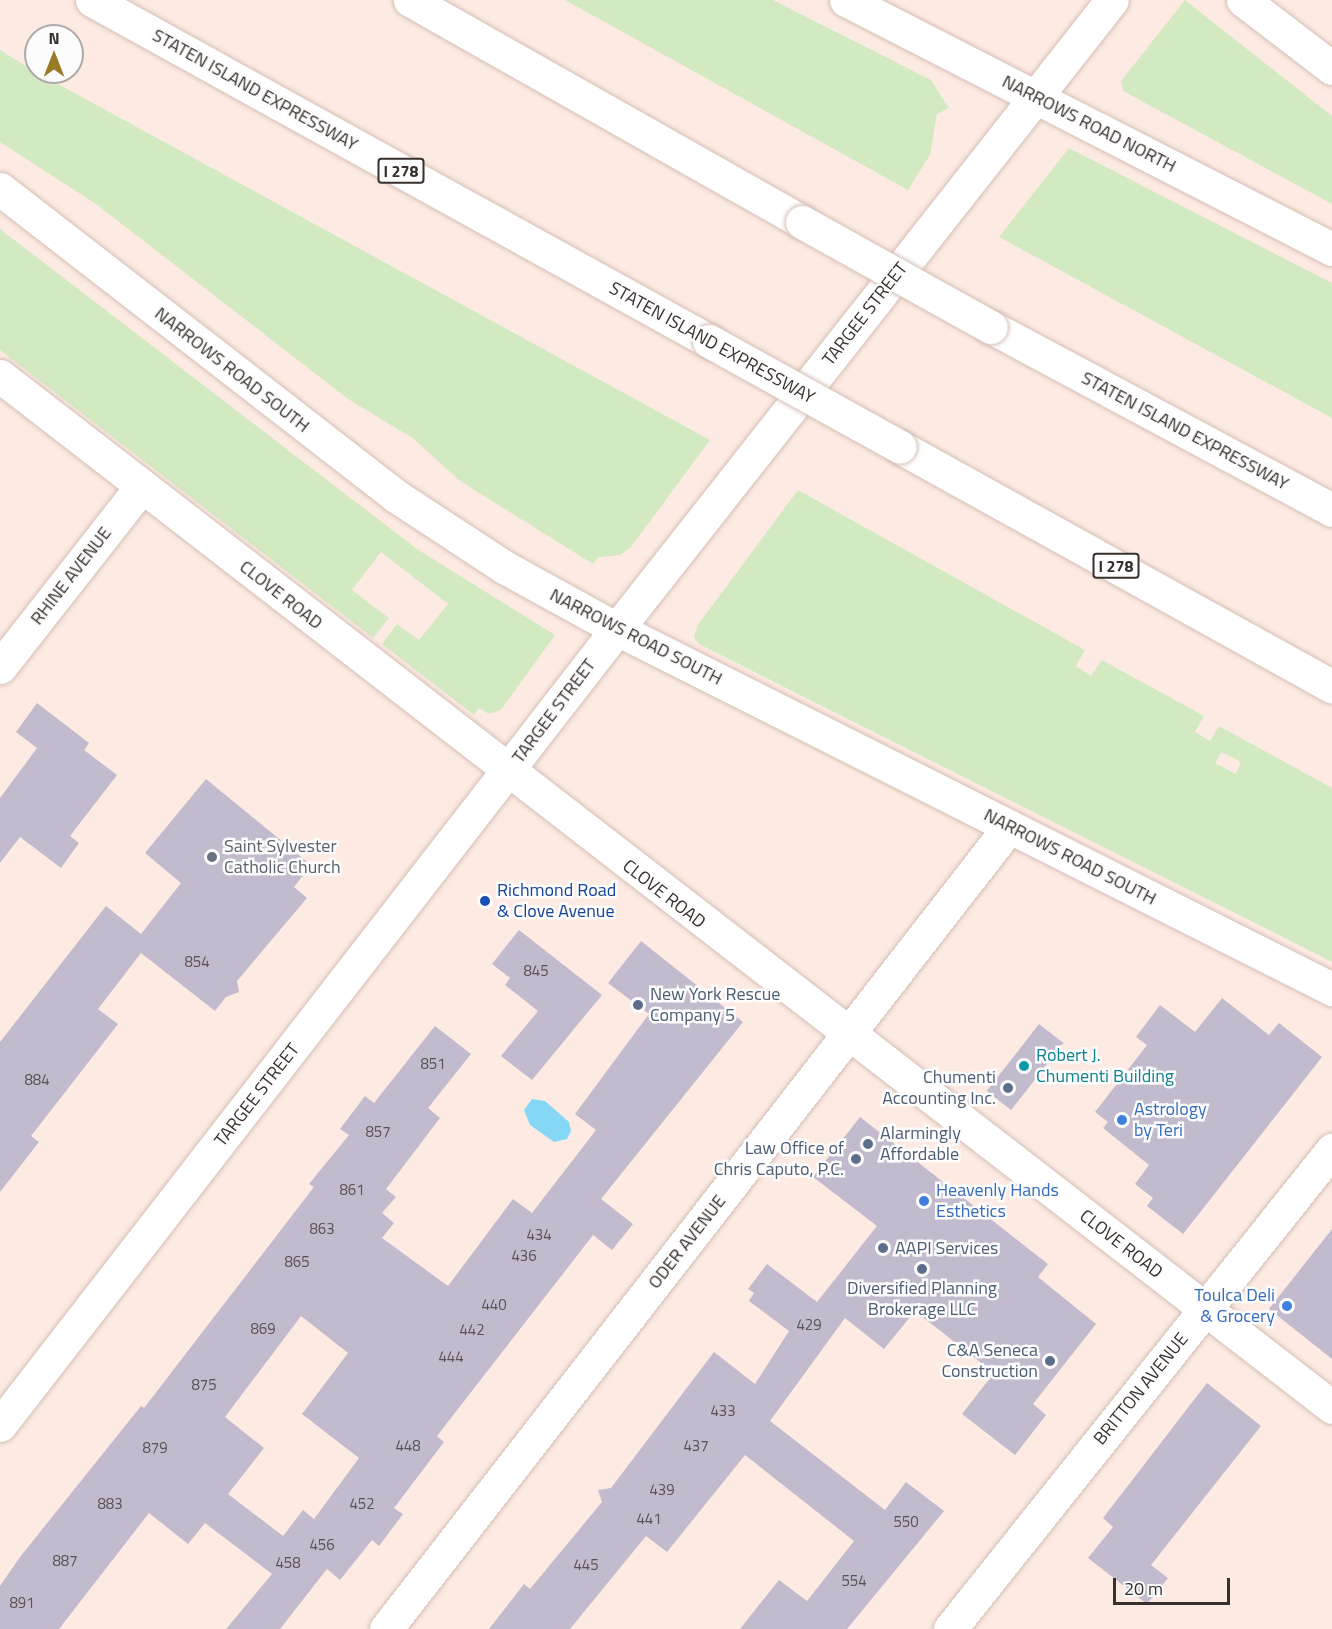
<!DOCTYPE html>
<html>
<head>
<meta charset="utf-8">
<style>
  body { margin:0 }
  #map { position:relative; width:1332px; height:1629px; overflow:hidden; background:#fdebe3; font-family:"Titillium Web",sans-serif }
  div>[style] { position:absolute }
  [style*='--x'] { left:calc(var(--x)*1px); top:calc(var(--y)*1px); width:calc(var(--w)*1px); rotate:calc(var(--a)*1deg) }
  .green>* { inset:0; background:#d3e9c1 }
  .water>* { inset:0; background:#86d6f5 }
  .building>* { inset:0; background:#c2bacd; transform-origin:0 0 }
  .roads { filter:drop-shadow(0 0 2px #d4bfb6) drop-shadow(0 0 2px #d4bfb6) }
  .street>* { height:33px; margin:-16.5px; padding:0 16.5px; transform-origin:16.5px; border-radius:16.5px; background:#fff }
  .secondary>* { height:33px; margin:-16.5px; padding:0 16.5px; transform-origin:16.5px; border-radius:16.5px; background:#fff }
  .primary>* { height:33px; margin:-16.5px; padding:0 16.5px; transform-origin:16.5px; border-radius:16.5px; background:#fff }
  .highway>* { height:33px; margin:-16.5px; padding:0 16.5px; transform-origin:16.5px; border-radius:16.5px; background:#fff }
  .bridges { filter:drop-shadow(0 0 2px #d4bfb6) drop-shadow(0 0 2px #d4bfb6) }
  .highway-bridge>* { height:33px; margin:-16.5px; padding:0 16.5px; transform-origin:16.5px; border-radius:16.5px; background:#fff }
  .dots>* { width:16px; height:16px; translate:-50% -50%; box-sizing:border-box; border:3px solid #fcfcfc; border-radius:50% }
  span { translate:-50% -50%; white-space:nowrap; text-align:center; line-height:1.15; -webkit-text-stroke:5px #fcfcfc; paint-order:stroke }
  .number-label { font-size:15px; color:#5a5254 }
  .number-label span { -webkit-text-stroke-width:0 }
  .shield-label span { padding:2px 4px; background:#fcfcfc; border:2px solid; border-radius:4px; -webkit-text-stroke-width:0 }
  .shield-label { font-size:16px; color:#38302c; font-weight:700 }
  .street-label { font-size:18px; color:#38302c }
  .worship-label { font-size:18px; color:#5b616d }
  .left { translate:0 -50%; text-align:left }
  .transit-label { font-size:18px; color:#164399 }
  .service-label { font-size:18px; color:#4e5e75 }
  .right { translate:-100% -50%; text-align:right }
  .culture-label { font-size:18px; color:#0d838f }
  .shop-label { font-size:18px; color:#366cbe }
  .north { position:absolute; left:24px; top:24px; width:60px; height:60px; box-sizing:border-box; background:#fcfcfc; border:2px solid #aeaaa9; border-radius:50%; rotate:0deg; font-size:16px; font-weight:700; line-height:24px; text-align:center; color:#38302c }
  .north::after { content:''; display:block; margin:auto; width:21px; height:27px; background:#9a7a24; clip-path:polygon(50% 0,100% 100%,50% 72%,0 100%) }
  .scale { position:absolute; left:1113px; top:1578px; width:117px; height:27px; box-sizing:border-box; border:3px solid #38302c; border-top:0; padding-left:8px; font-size:18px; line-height:21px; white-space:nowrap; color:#38302c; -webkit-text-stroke:4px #fcfcfc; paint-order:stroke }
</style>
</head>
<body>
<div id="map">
  <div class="green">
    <div style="clip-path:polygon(565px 0,773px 0,931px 80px,949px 108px,937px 114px,930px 155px,908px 190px)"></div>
    <div style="clip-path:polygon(1185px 0,1332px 116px,1332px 204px,1123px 91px,1121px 81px)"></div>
    <div style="clip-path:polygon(0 50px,36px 72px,710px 440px,631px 547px,620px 555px,599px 557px,593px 564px,460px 481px,414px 439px,348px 399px,96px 204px,0 142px)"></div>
    <div style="clip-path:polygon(1069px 148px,1332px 283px,1332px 418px,999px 237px)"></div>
    <div style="clip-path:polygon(0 229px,417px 549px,555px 635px,501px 710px,489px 714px,479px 708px,474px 715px,382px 644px,397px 624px,419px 640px,448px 604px,381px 552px,352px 590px,389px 618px,373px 638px,0 350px)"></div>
    <div style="clip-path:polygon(evenodd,798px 490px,1085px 650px,1076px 666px,1091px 676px,1102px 660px,1204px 716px,1195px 732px,1210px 741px,1219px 726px,1332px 788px,1332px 962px,699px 644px,694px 637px,697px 626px,798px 490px,1221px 752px,1241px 762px,1236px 774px,1215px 763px,1221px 752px)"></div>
  </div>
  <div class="water">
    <div style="clip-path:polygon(532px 1099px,545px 1101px,569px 1122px,571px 1131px,567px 1139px,554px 1142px,530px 1125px,524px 1110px)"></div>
  </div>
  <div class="building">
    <div style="clip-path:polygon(37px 703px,89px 743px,84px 750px,117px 775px,70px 836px,79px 843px,61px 868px,20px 837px,0 863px,0 798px,37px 748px,16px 732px)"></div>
    <div style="clip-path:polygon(206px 779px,311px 865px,294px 887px,307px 898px,237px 981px,239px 992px,226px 997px,215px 1011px,141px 953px,98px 1009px,118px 1024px,31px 1136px,39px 1142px,0 1192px,0 1042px,106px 906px,141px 934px,181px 883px,145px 853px)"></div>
    <div style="clip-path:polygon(519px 930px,602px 995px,532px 1080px,501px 1056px,538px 1011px,505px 985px,510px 978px,492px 964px)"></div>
    <div style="clip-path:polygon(evenodd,641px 941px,743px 1022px,601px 1199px,633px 1224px,612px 1250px,593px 1235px,437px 1436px,444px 1442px,394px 1508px,403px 1514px,379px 1546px,372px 1540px,340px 1580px,327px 1569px,280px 1629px,226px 1629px,272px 1574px,205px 1523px,188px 1544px,149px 1513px,59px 1629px,0 1629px,0 1586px,20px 1557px,141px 1406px,144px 1408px,314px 1187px,309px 1184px,349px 1135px,340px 1129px,365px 1096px,374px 1103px,435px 1026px,471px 1054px,428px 1108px,440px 1118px,386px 1189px,396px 1197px,382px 1213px,394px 1223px,382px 1238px,448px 1286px,513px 1199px,532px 1213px,596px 1130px,575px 1114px,649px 1014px,608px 983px,641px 941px,301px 1316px,348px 1353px,302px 1414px,359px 1458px,314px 1519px,303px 1510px,283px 1536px,228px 1494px,264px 1448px,225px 1417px,301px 1316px)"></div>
    <div style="clip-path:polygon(1222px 998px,1269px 1035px,1279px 1023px,1322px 1057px,1183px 1234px,1147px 1206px,1153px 1198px,1135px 1184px,1149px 1165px,1103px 1128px,1108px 1122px,1095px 1112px,1147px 1045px,1136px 1037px,1160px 1005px,1195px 1032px)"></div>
    <div style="left:1039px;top:1024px;width:31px;height:85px;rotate:38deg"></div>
    <div style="clip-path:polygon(860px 1117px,1048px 1264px,1038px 1277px,1096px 1324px,1033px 1404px,1046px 1415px,1015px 1455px,962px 1414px,994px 1373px,915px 1311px,884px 1349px,845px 1318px,770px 1421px,885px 1510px,906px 1482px,944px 1511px,847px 1629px,740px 1629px,779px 1580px,807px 1601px,854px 1541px,745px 1455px,667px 1552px,646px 1536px,570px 1629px,489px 1629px,524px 1584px,530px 1589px,602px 1502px,598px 1490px,611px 1488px,714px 1352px,755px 1384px,789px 1331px,749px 1301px,754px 1293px,748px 1289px,767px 1264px,817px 1302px,877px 1226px,813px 1177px)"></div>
    <div style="clip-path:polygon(1332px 1229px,1332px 1359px,1269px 1309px)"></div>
    <div style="clip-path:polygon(1207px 1383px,1261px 1426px,1151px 1565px,1168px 1578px,1147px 1604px,1088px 1558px,1113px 1527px,1103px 1518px)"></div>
  </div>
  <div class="roads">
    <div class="street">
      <div style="--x:1243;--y:0;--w:112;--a:37.4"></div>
      <div style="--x:0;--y:667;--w:230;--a:-51.9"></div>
      <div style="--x:386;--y:1629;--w:1016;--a:-52.16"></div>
      <div style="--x:950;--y:1629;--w:613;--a:-51.43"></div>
    </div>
    <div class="secondary">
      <div style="--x:0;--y:376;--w:1684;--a:37.74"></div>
      <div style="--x:0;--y:1425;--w:1007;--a:-52.22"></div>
      <div style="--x:617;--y:629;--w:800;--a:-51.8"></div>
    </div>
    <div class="primary">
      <div style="--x:846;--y:0;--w:546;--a:27.13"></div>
      <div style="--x:0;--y:189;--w:501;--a:37.78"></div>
      <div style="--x:396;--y:496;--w:129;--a:33.3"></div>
      <div style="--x:504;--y:567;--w:129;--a:28.8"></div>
      <div style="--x:617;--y:629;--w:801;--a:26.73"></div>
    </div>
    <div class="highway">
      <div style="--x:92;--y:0;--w:705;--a:28.93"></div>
      <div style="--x:410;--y:0;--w:450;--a:29.5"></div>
      <div style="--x:991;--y:327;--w:387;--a:28.2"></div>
      <div style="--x:900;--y:447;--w:494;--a:29"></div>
    </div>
  </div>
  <div class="bridges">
    <div class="highway-bridge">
      <div style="--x:802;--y:222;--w:216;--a:29.1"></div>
      <div style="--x:709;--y:341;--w:218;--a:29"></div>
    </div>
  </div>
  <div class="dots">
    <div style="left:212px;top:857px;background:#6b7280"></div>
    <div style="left:485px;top:901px;background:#1a4fb4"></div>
    <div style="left:638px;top:1005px;background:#5c6f8a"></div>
    <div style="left:1024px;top:1066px;background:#0f9aa8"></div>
    <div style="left:1008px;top:1088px;background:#5c6f8a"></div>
    <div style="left:1122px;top:1120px;background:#3f7fe0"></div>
    <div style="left:868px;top:1144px;background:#5c6f8a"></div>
    <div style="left:856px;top:1159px;background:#5c6f8a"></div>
    <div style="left:924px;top:1201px;background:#3f7fe0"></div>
    <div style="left:883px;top:1248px;background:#5c6f8a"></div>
    <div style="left:922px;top:1269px;background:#5c6f8a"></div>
    <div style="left:1287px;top:1306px;background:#3f7fe0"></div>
    <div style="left:1050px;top:1361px;background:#5c6f8a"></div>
  </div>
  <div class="number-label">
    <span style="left:197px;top:962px">854</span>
    <span style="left:536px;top:971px">845</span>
    <span style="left:433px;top:1064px">851</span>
    <span style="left:37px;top:1080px">884</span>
    <span style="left:378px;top:1132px">857</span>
    <span style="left:352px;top:1190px">861</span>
    <span style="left:322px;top:1229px">863</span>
    <span style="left:539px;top:1235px">434</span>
    <span style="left:524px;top:1256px">436</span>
    <span style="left:297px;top:1262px">865</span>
    <span style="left:494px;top:1305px">440</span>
    <span style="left:809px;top:1325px">429</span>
    <span style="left:263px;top:1329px">869</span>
    <span style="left:472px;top:1330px">442</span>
    <span style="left:451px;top:1357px">444</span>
    <span style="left:204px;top:1385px">875</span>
    <span style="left:723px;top:1411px">433</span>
    <span style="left:408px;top:1446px">448</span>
    <span style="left:696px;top:1446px">437</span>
    <span style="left:155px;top:1448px">879</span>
    <span style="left:662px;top:1490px">439</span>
    <span style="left:110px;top:1504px">883</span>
    <span style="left:362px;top:1504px">452</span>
    <span style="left:649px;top:1519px">441</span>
    <span style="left:906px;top:1522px">550</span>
    <span style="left:322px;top:1545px">456</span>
    <span style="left:65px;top:1561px">887</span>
    <span style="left:288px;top:1563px">458</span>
    <span style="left:586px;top:1565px">445</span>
    <span style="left:854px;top:1581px">554</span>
    <span style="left:22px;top:1603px">891</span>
  </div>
  <div class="shield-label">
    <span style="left:401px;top:171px">I 278</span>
    <span style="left:1116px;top:566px">I 278</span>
  </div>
  <div class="street-label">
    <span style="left:255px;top:90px;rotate:29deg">STATEN ISLAND EXPRESSWAY</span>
    <span style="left:1089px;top:124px;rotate:27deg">NARROWS ROAD NORTH</span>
    <span style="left:865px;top:314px;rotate:-52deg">TARGEE STREET</span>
    <span style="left:712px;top:343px;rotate:29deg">STATEN ISLAND EXPRESSWAY</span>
    <span style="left:232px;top:370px;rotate:38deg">NARROWS ROAD SOUTH</span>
    <span style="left:1185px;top:431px;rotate:28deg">STATEN ISLAND EXPRESSWAY</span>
    <span style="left:71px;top:576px;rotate:-52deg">RHINE AVENUE</span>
    <span style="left:281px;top:595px;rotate:38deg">CLOVE ROAD</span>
    <span style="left:636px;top:637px;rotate:27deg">NARROWS ROAD SOUTH</span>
    <span style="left:554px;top:711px;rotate:-53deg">TARGEE STREET</span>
    <span style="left:1070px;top:857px;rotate:27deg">NARROWS ROAD SOUTH</span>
    <span style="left:664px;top:894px;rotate:38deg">CLOVE ROAD</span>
    <span style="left:257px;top:1095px;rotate:-52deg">TARGEE STREET</span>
    <span style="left:687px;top:1242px;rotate:-52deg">ODER AVENUE</span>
    <span style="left:1121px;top:1244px;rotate:38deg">CLOVE ROAD</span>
    <span style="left:1141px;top:1389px;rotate:-51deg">BRITTON AVENUE</span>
  </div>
  <div class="worship-label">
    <span class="left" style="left:224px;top:857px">Saint Sylvester<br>Catholic Church</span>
  </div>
  <div class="transit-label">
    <span class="left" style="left:497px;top:901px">Richmond Road<br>&amp; Clove Avenue</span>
  </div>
  <div class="service-label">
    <span class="left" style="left:650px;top:1005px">New York Rescue<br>Company 5</span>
    <span class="right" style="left:996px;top:1088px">Chumenti<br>Accounting Inc.</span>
    <span class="left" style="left:880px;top:1144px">Alarmingly<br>Affordable</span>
    <span class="right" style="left:844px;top:1159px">Law Office of<br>Chris Caputo, P.C.</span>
    <span class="left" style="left:895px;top:1248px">AAPI Services</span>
    <span style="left:922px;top:1299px">Diversified Planning<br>Brokerage LLC</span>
    <span class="right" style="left:1038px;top:1361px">C&amp;A Seneca<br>Construction</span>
  </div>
  <div class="culture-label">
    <span class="left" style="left:1036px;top:1066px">Robert J.<br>Chumenti Building</span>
  </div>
  <div class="shop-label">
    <span class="left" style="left:1134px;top:1120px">Astrology<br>by Teri</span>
    <span class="left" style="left:936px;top:1201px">Heavenly Hands<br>Esthetics</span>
    <span class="right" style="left:1275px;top:1306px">Toulca Deli<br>&amp; Grocery</span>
  </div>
  <div class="north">N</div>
  <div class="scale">20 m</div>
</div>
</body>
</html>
